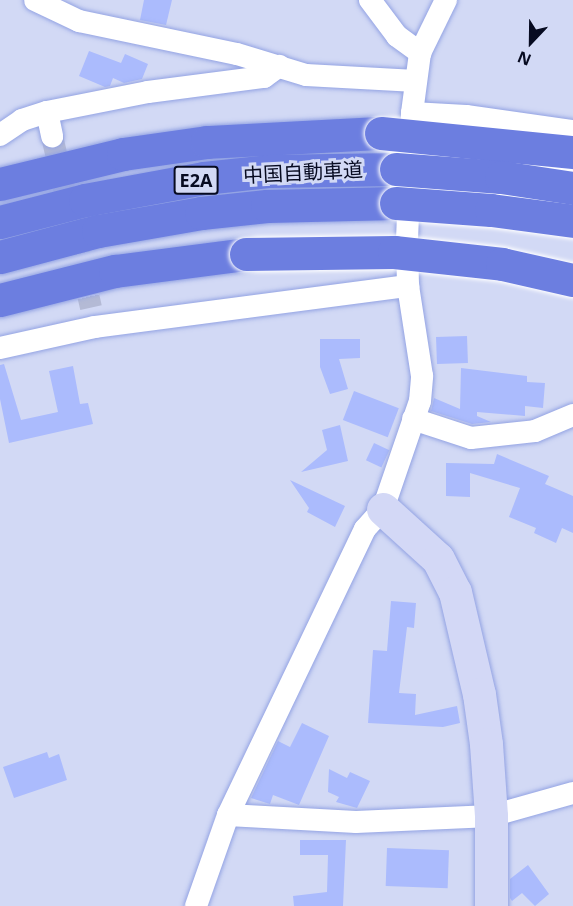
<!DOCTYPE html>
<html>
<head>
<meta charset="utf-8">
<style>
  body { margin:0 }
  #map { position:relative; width:573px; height:906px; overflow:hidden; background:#d2d9f5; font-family:"Open Sans","Noto Sans JP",sans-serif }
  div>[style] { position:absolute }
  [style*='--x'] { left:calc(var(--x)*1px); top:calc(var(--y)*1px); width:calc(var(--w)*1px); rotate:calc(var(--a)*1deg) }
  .building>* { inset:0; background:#abbbfd; transform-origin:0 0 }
  .street-tunnel>* { height:22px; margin-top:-11px; transform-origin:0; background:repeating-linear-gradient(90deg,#b4bad5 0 22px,transparent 0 33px) }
  .roads { filter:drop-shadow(0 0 2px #93a3e3) drop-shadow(0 0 2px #93a3e3) }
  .street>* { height:22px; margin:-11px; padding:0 11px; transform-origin:11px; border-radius:11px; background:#fff }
  .secondary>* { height:33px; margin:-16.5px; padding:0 16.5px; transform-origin:16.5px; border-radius:16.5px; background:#d3d8f6 }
  .highway>* { height:33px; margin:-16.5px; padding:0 16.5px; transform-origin:16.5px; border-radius:16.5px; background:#6c7ee0 }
  .bridges { filter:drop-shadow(0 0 2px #fff) drop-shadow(0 0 2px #fff) }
  .highway-bridge>* { height:33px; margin:-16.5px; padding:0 16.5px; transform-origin:16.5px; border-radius:16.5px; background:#6c7ee0 }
  span { translate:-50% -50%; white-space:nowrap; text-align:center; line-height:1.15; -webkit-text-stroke:6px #d2d9f5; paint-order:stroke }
  .shield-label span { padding:2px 4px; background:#d2d9f5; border:2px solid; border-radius:4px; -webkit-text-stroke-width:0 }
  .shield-label { font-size:18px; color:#070b21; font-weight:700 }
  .street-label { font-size:20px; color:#070b21 }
  .north { position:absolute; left:501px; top:12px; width:60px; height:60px; -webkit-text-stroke:4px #d2d9f5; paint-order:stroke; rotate:202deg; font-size:16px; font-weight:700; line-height:24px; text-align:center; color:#070b21 }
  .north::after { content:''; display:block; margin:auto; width:21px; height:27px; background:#070b21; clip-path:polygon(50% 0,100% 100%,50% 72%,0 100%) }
</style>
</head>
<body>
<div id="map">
  <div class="building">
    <div style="clip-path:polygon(144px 0,172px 0,166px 25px,140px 20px)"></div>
    <div style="clip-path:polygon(89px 51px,121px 63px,125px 54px,148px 64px,142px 79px,124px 83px,113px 78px,110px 86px,105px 87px,79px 76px)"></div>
    <div style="left:467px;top:336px;width:27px;height:31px;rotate:88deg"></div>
    <div style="clip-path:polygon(320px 339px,360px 339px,360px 358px,339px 359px,348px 389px,330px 394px,320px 367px)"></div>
    <div style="clip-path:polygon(4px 364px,21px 420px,58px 412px,49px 371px,73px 366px,80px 404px,88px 403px,93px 424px,9px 443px,0 399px,0 365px)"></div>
    <div style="clip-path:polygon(461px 368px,527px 376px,527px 382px,545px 383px,543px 408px,525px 406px,525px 416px,477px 412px,477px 416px,491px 422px,472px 424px,431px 411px,434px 398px,460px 409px)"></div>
    <div style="left:354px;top:391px;width:48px;height:31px;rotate:21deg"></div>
    <div style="clip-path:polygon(340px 425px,348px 461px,301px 472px,327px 450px,322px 430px)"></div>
    <div style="left:374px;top:443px;width:17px;height:19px;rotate:25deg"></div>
    <div style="clip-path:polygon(497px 454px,549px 476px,545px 484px,573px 496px,573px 533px,562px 528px,556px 543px,534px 533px,536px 528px,509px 517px,520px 488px,470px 473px,470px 497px,446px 496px,446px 463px,494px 464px)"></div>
    <div style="clip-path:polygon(290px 480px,345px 506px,335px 527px,307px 512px,309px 508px)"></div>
    <div style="clip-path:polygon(391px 601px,416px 603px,414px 628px,407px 627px,399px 693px,416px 694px,415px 715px,457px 706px,460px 723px,443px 727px,368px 723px,373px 650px,387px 651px)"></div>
    <div style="clip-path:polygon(302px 723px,329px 736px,299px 805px,273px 795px,270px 804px,251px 798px,278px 741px,290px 747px)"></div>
    <div style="clip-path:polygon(47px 752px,49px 758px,59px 754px,67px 780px,14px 798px,3px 767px)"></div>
    <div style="clip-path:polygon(329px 769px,347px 778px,350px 772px,370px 781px,357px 808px,336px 802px,339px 797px,328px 792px)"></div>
    <div style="clip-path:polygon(300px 840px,346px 840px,343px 906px,294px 906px,293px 896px,327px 892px,328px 855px,300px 855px)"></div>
    <div style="left:387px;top:848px;width:62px;height:38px;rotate:2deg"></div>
    <div style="clip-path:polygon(528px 865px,549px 894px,535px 906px,522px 893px,512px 901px,510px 898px,510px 879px)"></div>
  </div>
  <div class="street-tunnel">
    <div style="--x:52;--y:136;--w:176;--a:77.2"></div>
  </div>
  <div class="roads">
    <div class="street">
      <div style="--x:35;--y:0;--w:49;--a:25.5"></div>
      <div style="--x:79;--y:21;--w:161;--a:11.8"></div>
      <div style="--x:237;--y:54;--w:72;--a:16.9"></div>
      <div style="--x:306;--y:75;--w:110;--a:3.1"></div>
      <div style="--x:370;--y:0;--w:45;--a:53.1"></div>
      <div style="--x:397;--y:36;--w:29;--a:36"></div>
      <div style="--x:47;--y:112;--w:25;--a:78"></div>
      <div style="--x:412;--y:113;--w:54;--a:3.2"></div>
      <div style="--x:466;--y:116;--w:108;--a:8"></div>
      <div style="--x:0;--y:135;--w:27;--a:-34"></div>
      <div style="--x:22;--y:120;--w:26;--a:-18"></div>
      <div style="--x:47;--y:112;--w:103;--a:-11.2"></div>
      <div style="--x:148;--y:92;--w:117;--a:-7.4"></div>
      <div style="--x:264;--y:77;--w:19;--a:-36"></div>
      <div style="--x:0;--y:348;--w:97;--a:-12.5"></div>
      <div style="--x:95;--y:327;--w:316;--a:-7.5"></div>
      <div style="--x:413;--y:419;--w:61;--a:18.1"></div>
      <div style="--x:471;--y:438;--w:64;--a:-6.2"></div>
      <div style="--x:535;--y:431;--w:41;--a:-22.8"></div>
      <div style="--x:228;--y:815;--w:128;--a:3.1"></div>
      <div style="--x:356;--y:822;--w:135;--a:-2.5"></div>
      <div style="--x:491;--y:816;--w:85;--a:-15.7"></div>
      <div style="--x:196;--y:906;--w:96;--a:-70.6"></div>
      <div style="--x:228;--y:815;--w:317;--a:-64.4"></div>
      <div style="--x:365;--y:529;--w:27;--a:-48"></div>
      <div style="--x:383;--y:509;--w:114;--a:-71.1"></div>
      <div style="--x:420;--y:401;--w:25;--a:-85"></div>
      <div style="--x:422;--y:376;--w:91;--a:-98.8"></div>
      <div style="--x:408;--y:286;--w:46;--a:-91.2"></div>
      <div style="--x:407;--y:240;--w:127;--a:-87.7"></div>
      <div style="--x:412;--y:113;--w:61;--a:-82.4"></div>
      <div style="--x:420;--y:53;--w:59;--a:-63.9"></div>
    </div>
    <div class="secondary">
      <div style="--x:383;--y:509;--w:74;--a:42.3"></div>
      <div style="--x:438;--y:559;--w:37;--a:63"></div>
      <div style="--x:455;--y:592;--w:105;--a:76.8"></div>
      <div style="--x:479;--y:694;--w:50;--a:82"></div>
      <div style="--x:486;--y:744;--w:72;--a:86"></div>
      <div style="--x:491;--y:816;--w:90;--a:90"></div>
    </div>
    <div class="highway">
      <div style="--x:0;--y:184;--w:127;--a:-13.7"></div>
      <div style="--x:123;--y:154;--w:85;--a:-8.1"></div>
      <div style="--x:207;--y:142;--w:174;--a:-3"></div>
      <div style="--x:0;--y:222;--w:88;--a:-14.5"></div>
      <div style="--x:85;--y:200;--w:121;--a:-10.5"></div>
      <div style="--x:204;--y:178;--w:64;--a:-6.2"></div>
      <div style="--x:268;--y:171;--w:128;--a:-0.9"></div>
      <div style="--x:0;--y:257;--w:101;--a:-14.9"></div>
      <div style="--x:98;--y:231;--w:105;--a:-9.9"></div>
      <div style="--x:201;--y:213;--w:66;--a:-6.1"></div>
      <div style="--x:267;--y:206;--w:129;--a:-1.3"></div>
      <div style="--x:0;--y:300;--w:119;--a:-14.2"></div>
      <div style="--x:115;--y:271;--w:132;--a:-7.4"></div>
    </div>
  </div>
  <div class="bridges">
    <div class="highway-bridge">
      <div style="--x:381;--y:133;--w:193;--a:5.7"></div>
      <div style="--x:396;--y:169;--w:105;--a:4.4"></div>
      <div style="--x:501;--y:177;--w:73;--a:8.7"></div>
      <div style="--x:396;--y:203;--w:95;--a:4.2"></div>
      <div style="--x:491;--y:210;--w:83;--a:7.6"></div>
      <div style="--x:246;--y:254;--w:148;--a:-0.8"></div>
      <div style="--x:394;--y:252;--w:109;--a:6.3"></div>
      <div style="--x:502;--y:264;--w:73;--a:12.7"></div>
    </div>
  </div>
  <div class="shield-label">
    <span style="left:196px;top:180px">E2A</span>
  </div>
  <div class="street-label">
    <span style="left:303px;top:172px;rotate:-3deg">中国自動車道</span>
  </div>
  <div class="north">N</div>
</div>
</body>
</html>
